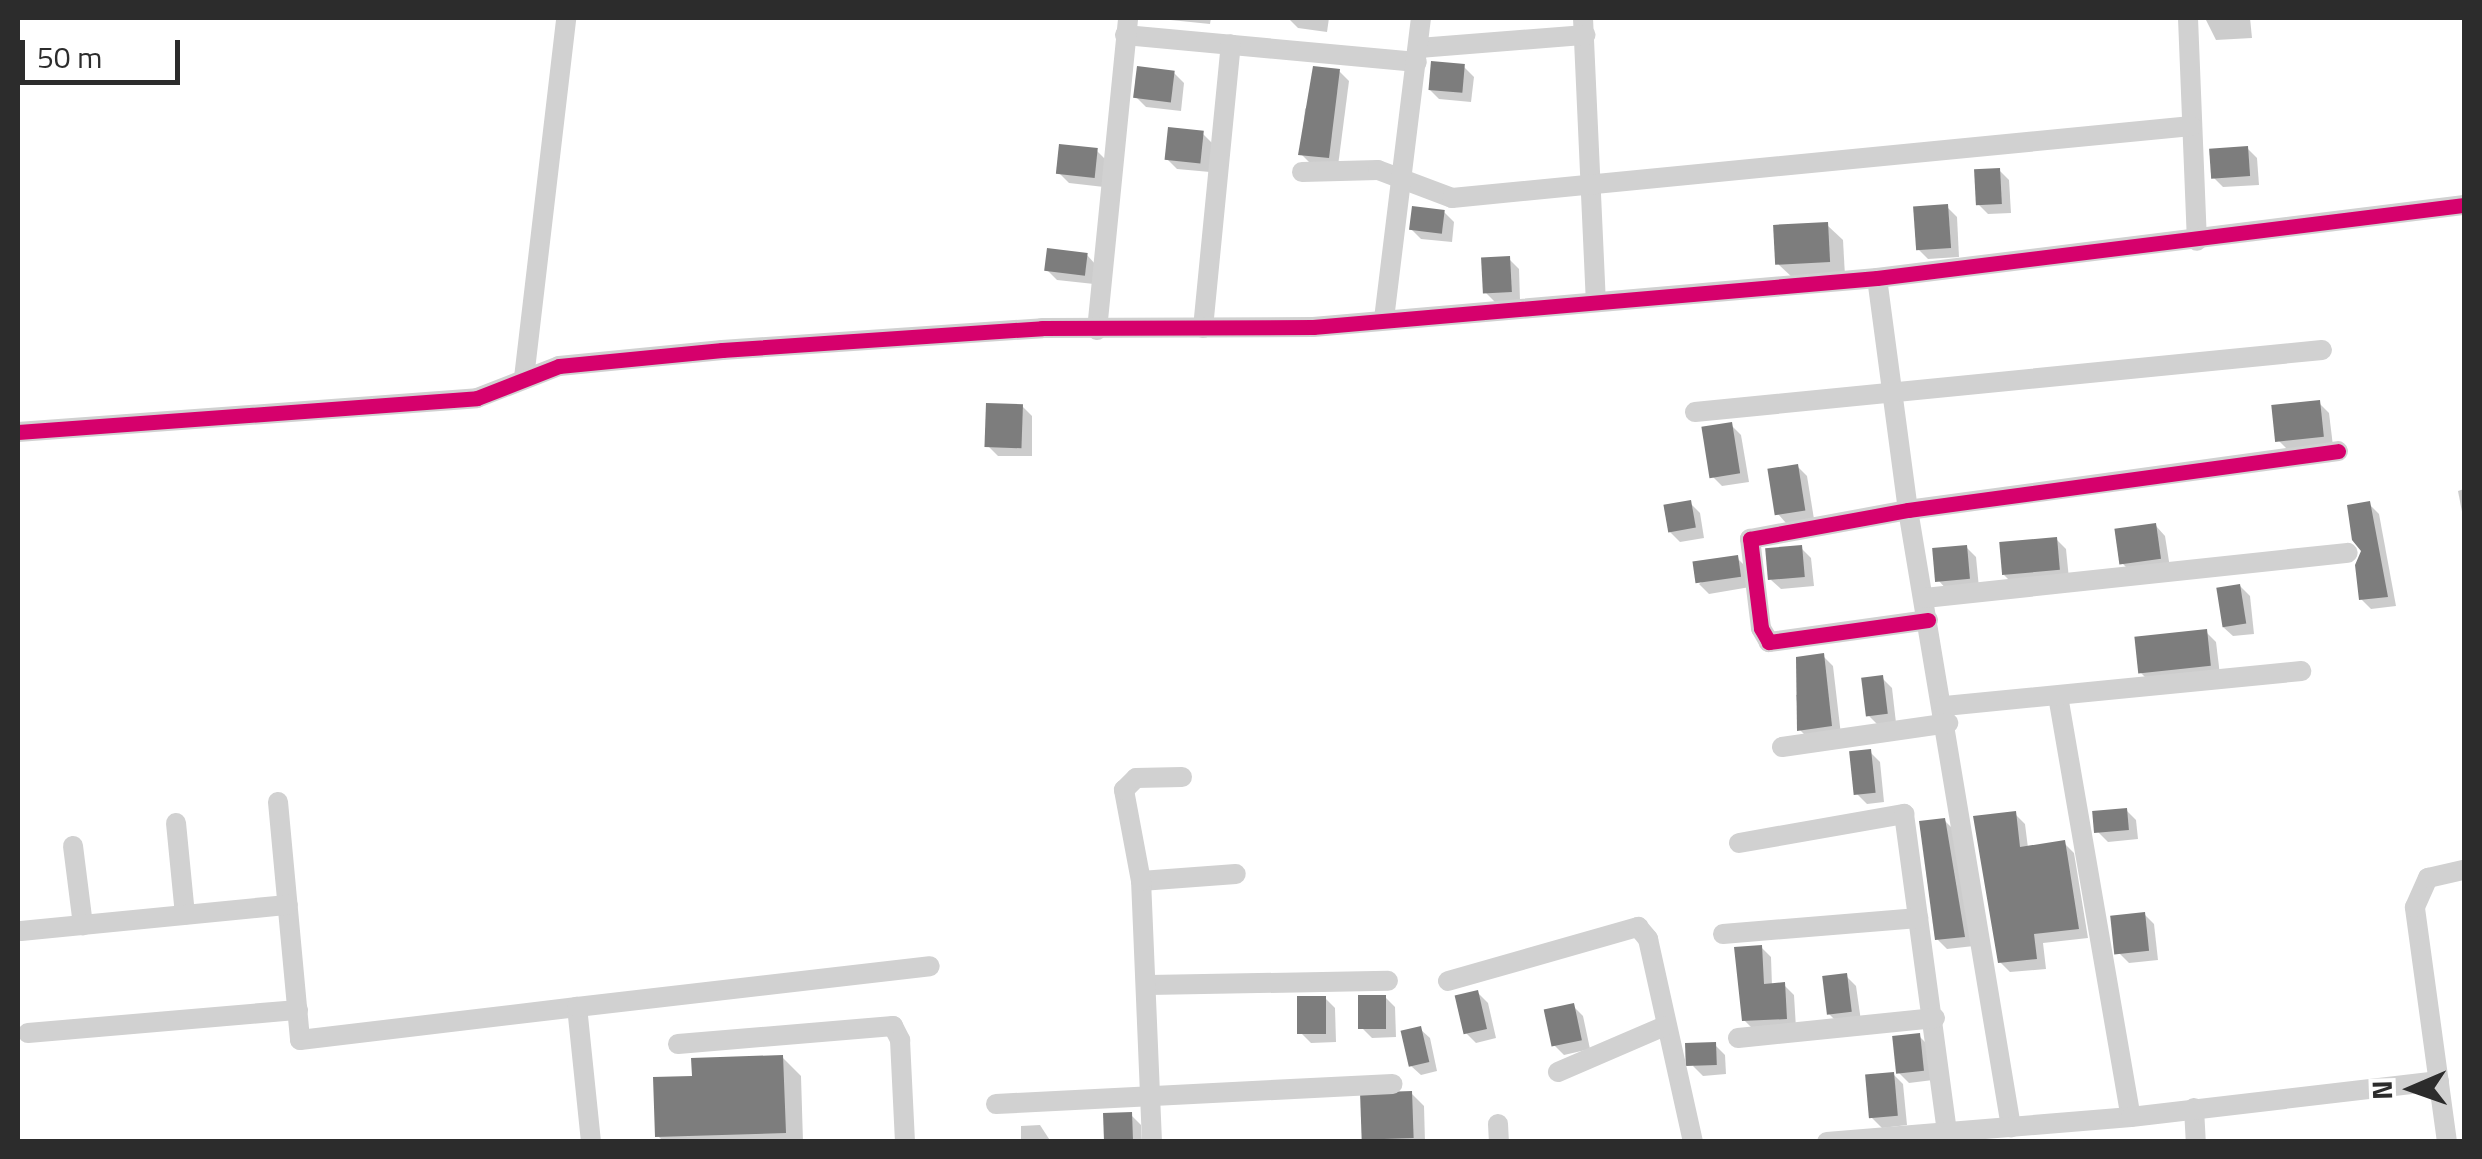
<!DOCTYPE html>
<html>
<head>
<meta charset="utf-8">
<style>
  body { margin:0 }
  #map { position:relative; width:2482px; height:1159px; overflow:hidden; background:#fff; font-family:"Titillium Web",sans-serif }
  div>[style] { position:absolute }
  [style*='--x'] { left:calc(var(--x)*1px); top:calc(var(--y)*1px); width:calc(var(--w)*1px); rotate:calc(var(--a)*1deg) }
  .shadow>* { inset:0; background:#0003 }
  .building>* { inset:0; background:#7d7d7d; transform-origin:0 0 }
  .street>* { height:20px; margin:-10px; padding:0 10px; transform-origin:10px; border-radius:10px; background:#d1d1d1 }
  .cycleway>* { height:15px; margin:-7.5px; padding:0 7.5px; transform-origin:7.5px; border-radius:7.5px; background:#d6006c }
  span { translate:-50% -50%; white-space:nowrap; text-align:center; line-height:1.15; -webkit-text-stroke:10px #fff; paint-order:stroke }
  .frame { position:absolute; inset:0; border:20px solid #2c2c2c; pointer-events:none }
  .north { position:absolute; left:2362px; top:1039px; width:100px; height:100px; -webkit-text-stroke:8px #fff; paint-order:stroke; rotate:268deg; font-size:28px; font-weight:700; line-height:40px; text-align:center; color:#2c2c2c }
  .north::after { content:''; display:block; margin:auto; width:35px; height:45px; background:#2c2c2c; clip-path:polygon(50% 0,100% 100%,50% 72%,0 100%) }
  .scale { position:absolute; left:20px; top:40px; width:160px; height:45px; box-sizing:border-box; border:5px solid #2c2c2c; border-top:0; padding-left:12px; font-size:30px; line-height:35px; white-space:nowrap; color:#2c2c2c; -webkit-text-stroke:8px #fff; paint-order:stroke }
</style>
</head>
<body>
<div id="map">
  <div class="shadow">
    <div style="clip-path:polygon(1151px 18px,1211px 18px,1210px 24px)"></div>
    <div style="clip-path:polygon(1288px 18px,1329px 18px,1327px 32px,1298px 28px)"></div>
    <div style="clip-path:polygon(2205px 18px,2250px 18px,2252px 38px,2216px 40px)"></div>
    <div style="clip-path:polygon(1464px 67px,1474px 77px,1471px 102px,1439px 99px,1429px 89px)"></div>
    <div style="clip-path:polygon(1339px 71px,1349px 81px,1338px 166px,1311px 164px,1301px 154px,1305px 109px)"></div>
    <div style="clip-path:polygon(1174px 73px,1184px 83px,1181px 111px,1146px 107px,1136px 97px)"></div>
    <div style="clip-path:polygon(1203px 134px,1213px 144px,1210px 172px,1177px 169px,1167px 159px)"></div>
    <div style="clip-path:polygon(2247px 148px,2257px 158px,2259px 185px,2223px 187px,2213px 177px)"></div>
    <div style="clip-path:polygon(1097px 151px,1107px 161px,1104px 187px,1069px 183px,1059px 173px)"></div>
    <div style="clip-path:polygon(1999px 170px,2009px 180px,2011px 213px,1988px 214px,1978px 204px)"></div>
    <div style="clip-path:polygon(1947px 207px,1957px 217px,1959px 257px,1928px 259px,1918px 249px)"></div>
    <div style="clip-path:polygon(1444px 212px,1454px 222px,1452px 242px,1421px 239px,1411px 229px)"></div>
    <div style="clip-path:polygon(1827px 225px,1843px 240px,1845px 276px,1794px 279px,1778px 264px)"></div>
    <div style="clip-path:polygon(1087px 255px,1096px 265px,1094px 284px,1057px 280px,1047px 270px)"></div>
    <div style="clip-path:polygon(1509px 259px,1519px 269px,1520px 301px,1495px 302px,1485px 292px)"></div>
    <div style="clip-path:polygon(2319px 403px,2329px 413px,2333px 446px,2289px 451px,2279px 441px)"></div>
    <div style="clip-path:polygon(1022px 406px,1032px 416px,1032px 456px,998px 456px,988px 446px)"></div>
    <div style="clip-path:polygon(1731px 425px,1741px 435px,1749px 482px,1722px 486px,1712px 476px)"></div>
    <div style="clip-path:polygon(1797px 466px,1807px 476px,1814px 519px,1786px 523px,1777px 513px)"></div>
    <div style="clip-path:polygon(2464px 489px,2464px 522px,2458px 491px)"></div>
    <div style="clip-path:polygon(1690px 503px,1700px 513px,1704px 538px,1680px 542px,1670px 532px)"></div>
    <div style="clip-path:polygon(2369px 504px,2379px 514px,2396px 606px,2371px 609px,2361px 599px)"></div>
    <div style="clip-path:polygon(2156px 526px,2165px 536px,2170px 568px,2131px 572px,2121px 562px)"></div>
    <div style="clip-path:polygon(2056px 539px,2066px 549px,2069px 579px,2014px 585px,2004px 575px)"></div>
    <div style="clip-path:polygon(1966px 547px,1976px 557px,1979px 588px,1948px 591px,1939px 581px)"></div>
    <div style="clip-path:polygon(1801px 548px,1811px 558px,1814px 586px,1781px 589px,1771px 580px)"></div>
    <div style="clip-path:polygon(1737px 558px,1747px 568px,1750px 587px,1709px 594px,1699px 584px)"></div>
    <div style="clip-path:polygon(2240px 586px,2250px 596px,2254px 634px,2233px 636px,2223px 627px)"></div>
    <div style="clip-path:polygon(2206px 632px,2216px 642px,2220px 675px,2150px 682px,2140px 672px)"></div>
    <div style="clip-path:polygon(1823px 656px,1833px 666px,1841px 735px,1810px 740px,1800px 730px,1796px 695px,1803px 694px)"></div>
    <div style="clip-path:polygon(1882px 678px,1892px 688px,1896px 723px,1878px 725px,1868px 715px)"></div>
    <div style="clip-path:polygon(1870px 752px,1880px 762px,1884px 802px,1867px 804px,1857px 794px)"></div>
    <div style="clip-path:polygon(2126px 810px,2136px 820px,2138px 839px,2108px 842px,2098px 832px)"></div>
    <div style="clip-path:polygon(2015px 814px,2025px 824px,2028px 848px,2064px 843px,2074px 853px,2088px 938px,2043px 943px,2046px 969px,2010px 972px,2000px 962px)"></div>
    <div style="clip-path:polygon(1945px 821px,1955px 831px,1974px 946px,1947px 949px,1937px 939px)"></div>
    <div style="clip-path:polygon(2144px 914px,2154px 924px,2158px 960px,2129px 963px,2119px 953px)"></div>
    <div style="clip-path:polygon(1761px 947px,1771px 957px,1772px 986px,1784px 985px,1794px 995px,1796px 1028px,1754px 1030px,1744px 1020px)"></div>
    <div style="clip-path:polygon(1846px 976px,1856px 986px,1861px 1021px,1839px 1024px,1829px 1014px)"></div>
    <div style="clip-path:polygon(1478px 993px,1488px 1003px,1496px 1038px,1476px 1043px,1466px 1033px)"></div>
    <div style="clip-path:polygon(1385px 997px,1395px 1007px,1396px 1037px,1372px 1038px,1362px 1028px)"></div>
    <div style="clip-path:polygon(1325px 998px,1335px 1008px,1336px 1042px,1311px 1043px,1301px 1033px)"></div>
    <div style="clip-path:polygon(1573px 1006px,1583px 1016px,1590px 1049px,1564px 1055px,1554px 1045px)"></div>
    <div style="clip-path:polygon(1420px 1029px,1430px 1038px,1437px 1071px,1421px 1075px,1411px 1066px)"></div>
    <div style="clip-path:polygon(1919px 1036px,1929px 1046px,1933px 1080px,1909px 1083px,1899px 1073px)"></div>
    <div style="clip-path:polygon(1715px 1045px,1725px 1055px,1726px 1074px,1703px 1076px,1693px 1066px)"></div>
    <div style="clip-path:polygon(782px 1057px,801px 1076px,803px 1142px,664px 1142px,658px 1136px)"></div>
    <div style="clip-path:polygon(1893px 1074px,1903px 1084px,1907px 1125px,1882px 1128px,1872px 1118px)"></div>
    <div style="clip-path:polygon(1412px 1094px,1424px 1106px,1425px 1142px,1368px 1142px)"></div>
    <div style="clip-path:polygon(1131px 1115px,1141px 1125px,1142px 1142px,1106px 1142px)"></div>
    <div style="clip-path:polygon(1040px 1125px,1051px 1142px,1021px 1142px,1021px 1126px)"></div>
  </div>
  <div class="building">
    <div style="left:1431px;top:61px;width:34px;height:29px;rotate:5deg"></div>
    <div style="left:1137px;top:66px;width:38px;height:32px;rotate:7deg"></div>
    <div style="clip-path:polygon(1313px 66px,1340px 69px,1329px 158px,1298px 155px)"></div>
    <div style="left:1168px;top:127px;width:36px;height:33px;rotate:6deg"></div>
    <div style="left:1059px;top:144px;width:39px;height:30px;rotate:6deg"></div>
    <div style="left:2248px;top:146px;width:30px;height:39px;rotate:86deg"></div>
    <div style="left:2000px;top:168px;width:36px;height:26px;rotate:87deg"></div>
    <div style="left:1948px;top:204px;width:44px;height:35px;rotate:86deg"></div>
    <div style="left:1412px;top:206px;width:33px;height:24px;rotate:7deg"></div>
    <div style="left:1828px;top:222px;width:40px;height:55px;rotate:87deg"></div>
    <div style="left:1047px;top:248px;width:41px;height:23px;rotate:7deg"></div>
    <div style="left:1510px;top:256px;width:36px;height:29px;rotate:87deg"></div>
    <div style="left:2320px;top:400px;width:37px;height:49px;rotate:84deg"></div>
    <div style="left:986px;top:403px;width:37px;height:44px;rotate:2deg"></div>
    <div style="left:1732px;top:422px;width:52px;height:31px;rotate:81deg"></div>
    <div style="left:1798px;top:464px;width:47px;height:31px;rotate:81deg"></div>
    <div style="left:1691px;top:500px;width:28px;height:28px;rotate:80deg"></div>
    <div style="clip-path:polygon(2370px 501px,2388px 597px,2359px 600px,2355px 565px,2361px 551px,2352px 540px,2347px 505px)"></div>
    <div style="left:2156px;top:523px;width:36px;height:42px;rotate:82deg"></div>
    <div style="left:2057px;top:537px;width:33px;height:58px;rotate:85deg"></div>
    <div style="left:1802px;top:545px;width:32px;height:37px;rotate:85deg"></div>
    <div style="left:1967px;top:545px;width:34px;height:35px;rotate:85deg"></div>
    <div style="left:1738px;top:555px;width:22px;height:46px;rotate:82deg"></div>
    <div style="left:2240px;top:584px;width:40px;height:24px;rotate:81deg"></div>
    <div style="left:2207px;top:629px;width:37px;height:73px;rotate:84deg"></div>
    <div style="clip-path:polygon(1824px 653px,1832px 726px,1797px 731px,1796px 657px)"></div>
    <div style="left:1883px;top:675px;width:39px;height:22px;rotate:83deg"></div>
    <div style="left:1871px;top:749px;width:44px;height:22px;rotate:84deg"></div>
    <div style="left:2127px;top:808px;width:22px;height:35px;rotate:85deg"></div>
    <div style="clip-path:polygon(2016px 811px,2020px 847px,2065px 840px,2079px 929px,2034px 934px,2037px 959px,1998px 963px,1973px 816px)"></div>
    <div style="clip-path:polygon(1945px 818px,1965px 937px,1935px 940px,1919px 821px)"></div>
    <div style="left:2145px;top:912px;width:39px;height:35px;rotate:84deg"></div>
    <div style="clip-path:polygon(1762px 945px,1764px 984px,1785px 982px,1787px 1019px,1742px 1021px,1734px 947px)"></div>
    <div style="left:1847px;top:973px;width:39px;height:25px;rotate:83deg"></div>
    <div style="left:1478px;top:990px;width:40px;height:24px;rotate:77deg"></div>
    <div style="left:1358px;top:995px;width:28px;height:34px"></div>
    <div style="left:1297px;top:996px;width:29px;height:38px"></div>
    <div style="left:1574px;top:1003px;width:38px;height:31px;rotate:78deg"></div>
    <div style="left:1421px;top:1026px;width:37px;height:21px;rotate:77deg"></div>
    <div style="left:1920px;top:1033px;width:38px;height:28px;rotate:84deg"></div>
    <div style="left:1716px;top:1042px;width:23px;height:31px;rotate:88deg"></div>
    <div style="clip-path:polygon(783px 1055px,786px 1133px,655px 1137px,653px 1077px,692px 1076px,691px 1058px)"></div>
    <div style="left:1894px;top:1072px;width:44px;height:29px;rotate:85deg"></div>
    <div style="left:1412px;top:1091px;width:47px;height:52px;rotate:88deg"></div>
    <div style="left:1132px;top:1112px;width:30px;height:29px;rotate:88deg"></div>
  </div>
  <div class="street">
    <div style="--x:1583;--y:18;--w:281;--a:87.4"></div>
    <div style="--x:2188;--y:18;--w:223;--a:87.7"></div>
    <div style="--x:1125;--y:35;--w:293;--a:5.3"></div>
    <div style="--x:1419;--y:48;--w:167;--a:-4.5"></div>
    <div style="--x:1302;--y:172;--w:76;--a:-1.5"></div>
    <div style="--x:1378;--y:170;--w:79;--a:20.7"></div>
    <div style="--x:1452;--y:198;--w:743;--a:-5.56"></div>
    <div style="--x:1877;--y:278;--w:234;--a:82.4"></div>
    <div style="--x:1908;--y:510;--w:626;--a:80.52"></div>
    <div style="--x:1384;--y:319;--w:303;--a:-83"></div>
    <div style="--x:1203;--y:328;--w:285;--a:-84.4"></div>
    <div style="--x:1097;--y:330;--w:314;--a:-84.3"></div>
    <div style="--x:524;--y:378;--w:362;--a:-83.3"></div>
    <div style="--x:1695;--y:412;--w:630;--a:-5.65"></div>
    <div style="--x:18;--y:432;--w:460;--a:-4.2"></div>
    <div style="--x:477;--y:398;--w:88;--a:-21.3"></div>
    <div style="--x:559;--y:366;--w:164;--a:-5.6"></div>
    <div style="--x:722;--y:350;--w:321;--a:-3.9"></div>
    <div style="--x:1042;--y:328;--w:271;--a:-0.2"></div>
    <div style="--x:1313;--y:327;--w:566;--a:-4.97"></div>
    <div style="--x:1877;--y:278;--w:592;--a:-7.09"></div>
    <div style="--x:1925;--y:598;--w:425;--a:-6.1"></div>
    <div style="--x:1928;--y:620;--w:161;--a:172.1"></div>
    <div style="--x:1769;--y:642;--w:16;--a:-120"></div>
    <div style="--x:1761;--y:628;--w:90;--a:-97"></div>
    <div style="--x:1750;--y:539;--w:161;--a:-10.4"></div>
    <div style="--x:1908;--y:510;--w:434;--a:-7.8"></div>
    <div style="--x:2058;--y:696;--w:427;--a:80.2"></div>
    <div style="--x:1945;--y:706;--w:358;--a:-5.6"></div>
    <div style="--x:1782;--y:747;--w:168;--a:-8.2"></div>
    <div style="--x:278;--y:802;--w:239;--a:84.7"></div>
    <div style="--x:300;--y:1040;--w:279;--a:-6.8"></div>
    <div style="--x:176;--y:823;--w:92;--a:84.4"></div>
    <div style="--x:1739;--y:843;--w:168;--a:-10"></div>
    <div style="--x:1904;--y:814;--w:322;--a:82.3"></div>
    <div style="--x:73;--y:846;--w:80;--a:82.8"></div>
    <div style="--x:1141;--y:881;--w:95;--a:-4.2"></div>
    <div style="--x:21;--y:931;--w:268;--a:-5.6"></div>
    <div style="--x:1723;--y:934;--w:196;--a:-4.7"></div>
    <div style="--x:1448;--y:981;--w:198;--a:-15.9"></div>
    <div style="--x:1638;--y:927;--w:16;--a:50"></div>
    <div style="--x:1648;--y:939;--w:208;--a:77.5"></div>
    <div style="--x:1149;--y:985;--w:239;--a:-1"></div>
    <div style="--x:28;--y:1033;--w:271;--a:-4.9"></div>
    <div style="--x:1738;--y:1038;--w:198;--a:-5.8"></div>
    <div style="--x:678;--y:1044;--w:216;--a:-4.8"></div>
    <div style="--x:893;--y:1026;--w:16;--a:63"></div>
    <div style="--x:900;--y:1040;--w:102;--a:87.2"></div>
    <div style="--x:1558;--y:1072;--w:116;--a:-23.3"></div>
    <div style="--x:996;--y:1104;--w:397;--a:-2.9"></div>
    <div style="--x:2194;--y:1108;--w:34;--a:87"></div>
    <div style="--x:1498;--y:1124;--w:18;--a:87"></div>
    <div style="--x:591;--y:1142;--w:136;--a:-95.9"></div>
    <div style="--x:577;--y:1007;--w:355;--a:-6.6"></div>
    <div style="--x:1152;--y:1142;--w:261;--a:-92.4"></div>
    <div style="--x:1141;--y:881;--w:93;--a:-100.6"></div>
    <div style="--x:1124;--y:790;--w:17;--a:-45"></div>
    <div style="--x:1136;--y:778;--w:46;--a:-1.2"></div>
    <div style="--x:1827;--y:1142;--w:305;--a:-4.7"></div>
    <div style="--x:2131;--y:1117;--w:310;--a:-6.7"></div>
    <div style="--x:2447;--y:1142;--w:237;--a:-97.8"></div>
    <div style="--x:2415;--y:907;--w:32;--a:-66"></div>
    <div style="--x:2428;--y:878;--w:37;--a:-13"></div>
  </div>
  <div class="cycleway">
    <div style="--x:18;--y:432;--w:460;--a:-4.2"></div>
    <div style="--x:477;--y:398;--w:88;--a:-21.3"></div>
    <div style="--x:559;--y:366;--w:164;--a:-5.6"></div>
    <div style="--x:722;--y:350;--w:321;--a:-3.9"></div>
    <div style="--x:1042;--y:328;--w:271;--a:-0.2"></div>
    <div style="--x:1313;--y:327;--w:566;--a:-4.97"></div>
    <div style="--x:1877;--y:278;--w:592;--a:-7.09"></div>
    <div style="--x:1928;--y:620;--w:161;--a:172.1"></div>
    <div style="--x:1769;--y:642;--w:16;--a:-120"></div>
    <div style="--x:1761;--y:628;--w:90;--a:-97"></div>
    <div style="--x:1750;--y:539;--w:161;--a:-10.4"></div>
    <div style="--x:1908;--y:510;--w:434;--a:-7.8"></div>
  </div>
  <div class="frame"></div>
  <div class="north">N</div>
  <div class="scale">50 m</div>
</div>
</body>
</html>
